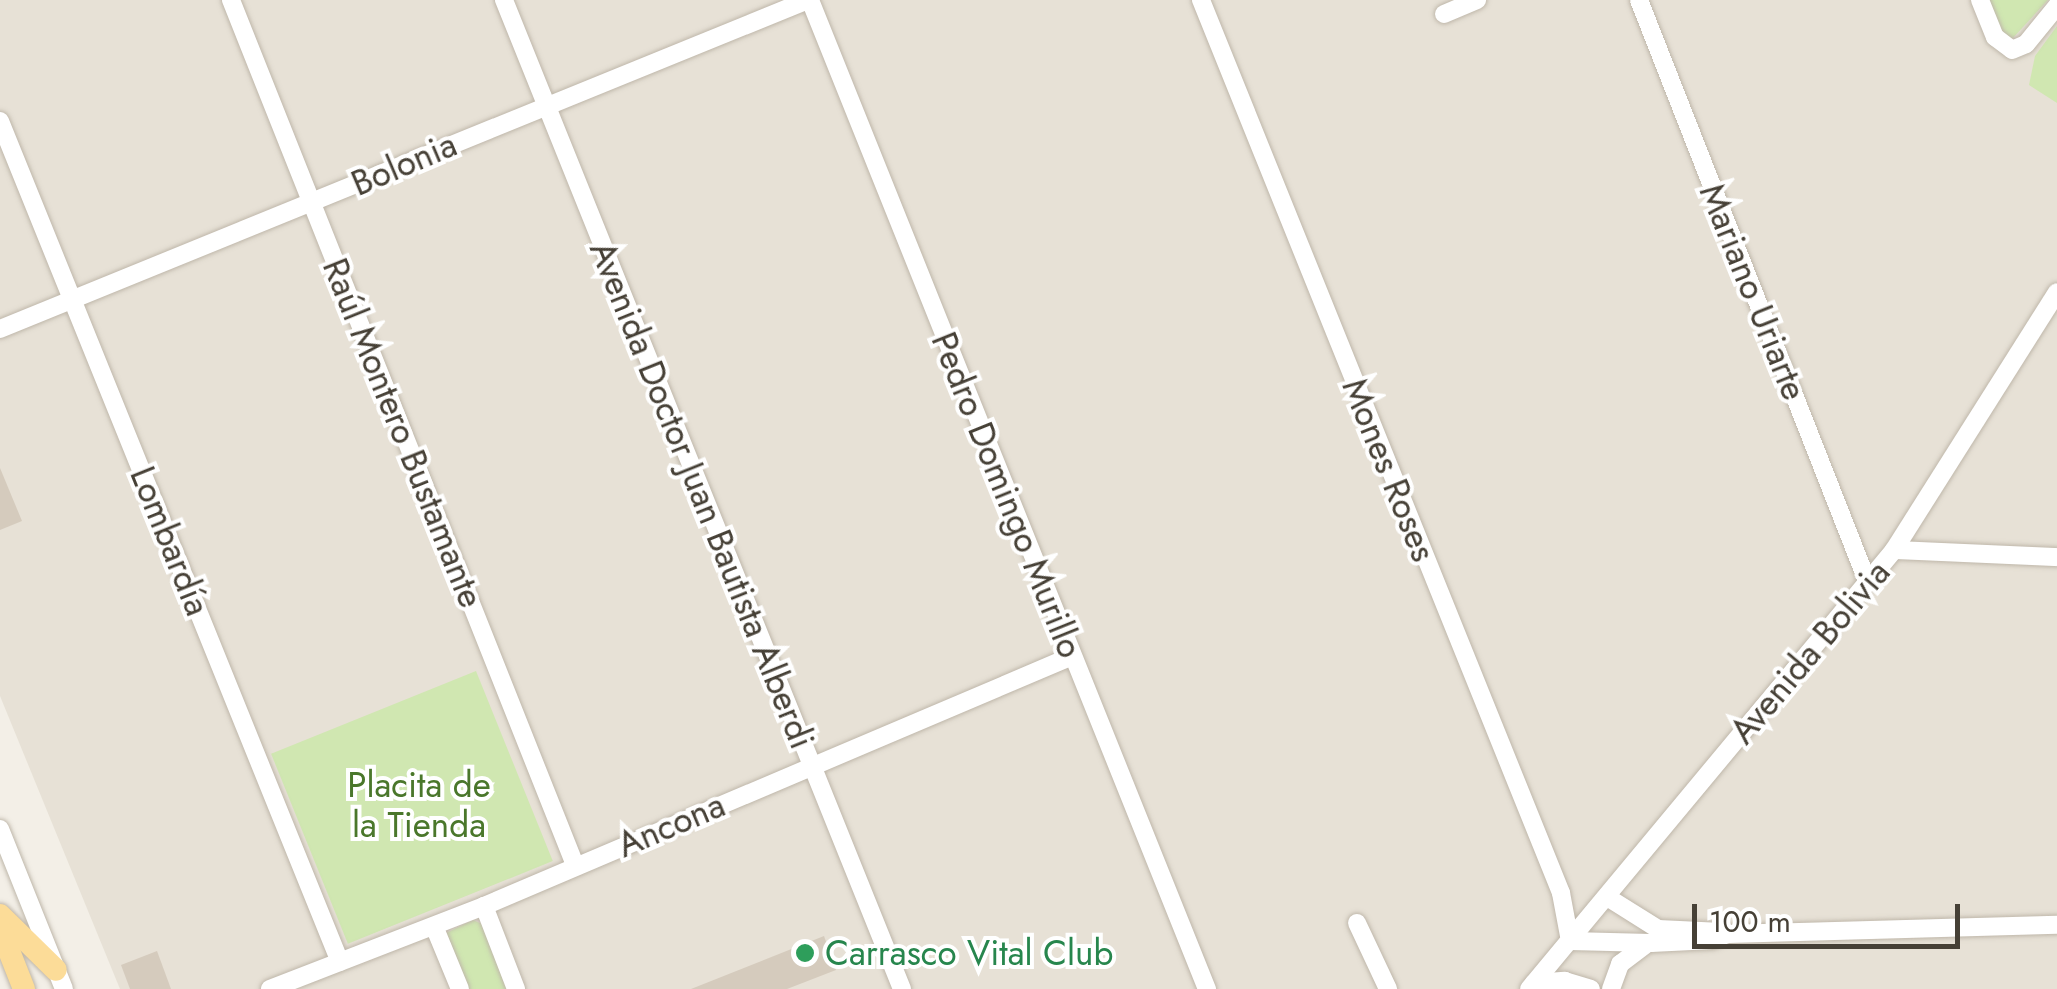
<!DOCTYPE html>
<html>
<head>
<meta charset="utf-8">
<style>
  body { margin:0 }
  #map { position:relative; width:2057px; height:989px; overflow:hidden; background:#f3efe7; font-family:Jost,sans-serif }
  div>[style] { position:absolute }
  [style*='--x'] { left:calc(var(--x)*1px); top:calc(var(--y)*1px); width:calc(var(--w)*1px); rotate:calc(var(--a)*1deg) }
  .residential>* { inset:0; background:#e7e1d6 }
  .green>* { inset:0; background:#d0e7b1; transform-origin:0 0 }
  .building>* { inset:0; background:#d5cbbd }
  .roads { filter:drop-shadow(0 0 2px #bfb7aa) drop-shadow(0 0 2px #bfb7aa) }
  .minor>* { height:18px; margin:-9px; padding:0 9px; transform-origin:9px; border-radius:9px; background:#fff }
  .major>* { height:22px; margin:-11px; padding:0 11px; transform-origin:11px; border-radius:11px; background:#fcdc98 }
  .dots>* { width:28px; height:28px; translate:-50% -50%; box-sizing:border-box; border:5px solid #fff; border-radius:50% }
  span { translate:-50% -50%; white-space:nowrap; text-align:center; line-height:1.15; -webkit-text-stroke:8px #fff; paint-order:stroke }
  .street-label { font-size:35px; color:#464036 }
  .park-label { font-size:35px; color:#4a772b }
  .leisure-label { font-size:35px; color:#27864d }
  .left { translate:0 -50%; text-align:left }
  .scale { position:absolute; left:1692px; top:904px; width:268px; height:45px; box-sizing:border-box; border:5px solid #464036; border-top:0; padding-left:12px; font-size:30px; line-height:35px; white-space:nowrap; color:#464036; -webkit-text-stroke:8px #fff; paint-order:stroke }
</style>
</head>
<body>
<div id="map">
  <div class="residential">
    <div style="clip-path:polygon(0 0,2057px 0,2057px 989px,120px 989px,0 696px)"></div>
  </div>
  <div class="green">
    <div style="clip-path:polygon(1987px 0,2048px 0,2011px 40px,2002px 33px)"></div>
    <div style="clip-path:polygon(2057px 26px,2057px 103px,2029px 85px,2035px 56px)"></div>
    <div style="left:476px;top:671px;width:205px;height:221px;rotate:68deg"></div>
    <div style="clip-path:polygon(473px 920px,482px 924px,507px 989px,463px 989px,444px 934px)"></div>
  </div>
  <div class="building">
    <div style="clip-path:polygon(0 468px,22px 521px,0 530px)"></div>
    <div style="clip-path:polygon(824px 936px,836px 970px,787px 989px,691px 989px)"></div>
    <div style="clip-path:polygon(157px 951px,171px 989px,130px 989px,121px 965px)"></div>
  </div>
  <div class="roads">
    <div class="minor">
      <div style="--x:231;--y:0;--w:931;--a:68.31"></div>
      <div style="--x:504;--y:0;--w:1066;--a:68.08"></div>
      <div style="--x:810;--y:0;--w:1066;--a:68.13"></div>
      <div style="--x:1201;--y:0;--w:963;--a:68.04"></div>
      <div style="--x:1561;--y:893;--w:49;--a:79.4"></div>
      <div style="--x:1570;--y:941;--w:81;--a:1.4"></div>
      <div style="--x:1651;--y:943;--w:61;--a:-2.8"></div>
      <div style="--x:1712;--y:940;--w:17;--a:-21"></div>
      <div style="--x:1728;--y:934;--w:329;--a:-1.6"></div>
      <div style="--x:1639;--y:0;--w:626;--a:68.56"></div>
      <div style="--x:1980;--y:0;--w:40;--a:68"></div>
      <div style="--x:1995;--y:37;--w:21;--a:37"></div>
      <div style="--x:2012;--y:50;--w:15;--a:-23"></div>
      <div style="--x:2026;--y:44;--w:49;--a:-50.8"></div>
      <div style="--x:1444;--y:14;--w:36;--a:-23"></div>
      <div style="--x:0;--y:121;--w:907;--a:67.99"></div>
      <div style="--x:0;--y:329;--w:872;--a:-22.16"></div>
      <div style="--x:1894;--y:550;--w:163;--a:2.5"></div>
      <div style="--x:0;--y:829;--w:172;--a:68.2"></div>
      <div style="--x:1607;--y:897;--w:60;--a:32.1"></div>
      <div style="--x:1658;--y:929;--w:64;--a:2.7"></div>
      <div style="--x:484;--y:906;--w:89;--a:68.9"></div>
      <div style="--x:1357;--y:923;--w:73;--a:64.8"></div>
      <div style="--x:434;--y:926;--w:68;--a:67.6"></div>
      <div style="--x:1534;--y:983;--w:31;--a:-4"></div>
      <div style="--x:1565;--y:981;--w:27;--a:17"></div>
      <div style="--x:270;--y:989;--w:230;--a:-21.2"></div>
      <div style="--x:484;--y:906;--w:637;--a:-23.02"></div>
      <div style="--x:1529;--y:989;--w:571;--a:-50.26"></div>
      <div style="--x:1894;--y:550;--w:305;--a:-57.7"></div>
      <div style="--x:1611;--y:989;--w:27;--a:-70"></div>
      <div style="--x:1620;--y:964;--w:31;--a:-37"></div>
    </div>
    <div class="major">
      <div style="--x:0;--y:915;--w:78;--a:44.5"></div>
      <div style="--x:0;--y:928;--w:66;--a:68.5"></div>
    </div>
  </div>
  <div class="dots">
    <div style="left:805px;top:953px;background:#2e9e5b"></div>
  </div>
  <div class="street-label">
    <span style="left:404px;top:164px;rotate:-23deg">Bolonia</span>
    <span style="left:1753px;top:292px;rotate:68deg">Mariano Uriarte</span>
    <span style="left:403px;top:433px;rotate:68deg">Raúl Montero Bustamante</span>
    <span style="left:1389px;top:470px;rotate:68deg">Mones Roses</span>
    <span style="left:702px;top:495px;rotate:68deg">Avenida Doctor Juan Bautista Alberdi</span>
    <span style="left:1007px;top:495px;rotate:68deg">Pedro Domingo Murillo</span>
    <span style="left:170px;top:541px;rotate:68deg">Lombardía</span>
    <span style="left:1810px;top:652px;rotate:-50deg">Avenida Bolivia</span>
    <span style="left:671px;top:825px;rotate:-23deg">Ancona</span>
  </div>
  <div class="park-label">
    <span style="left:419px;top:805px">Placita de<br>la Tienda</span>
  </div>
  <div class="leisure-label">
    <span class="left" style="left:825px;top:953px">Carrasco Vital Club</span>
  </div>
  <div class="scale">100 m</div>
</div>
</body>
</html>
